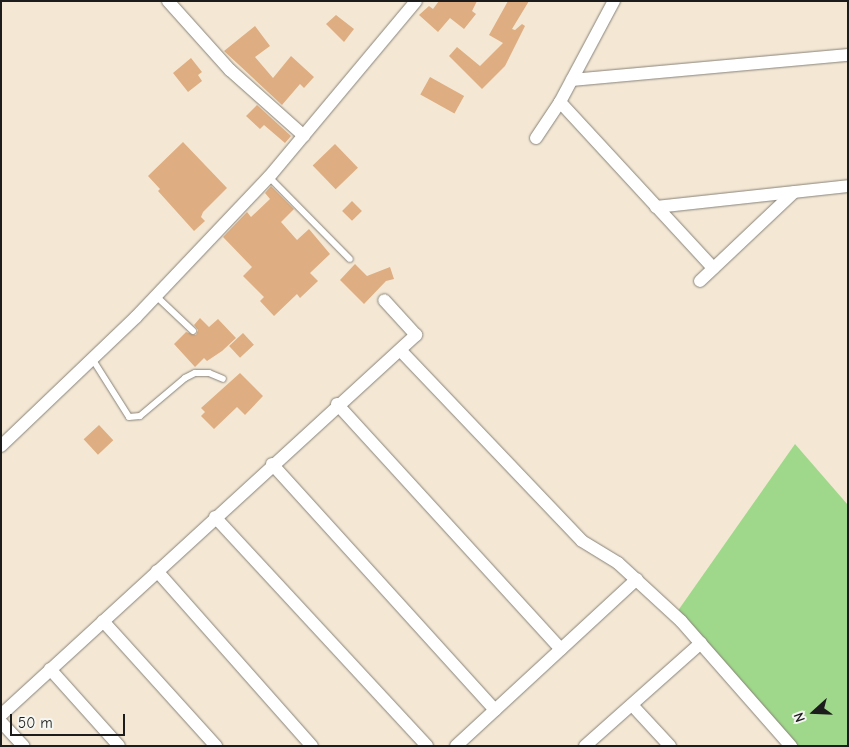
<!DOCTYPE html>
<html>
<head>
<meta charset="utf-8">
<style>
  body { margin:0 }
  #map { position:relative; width:849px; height:747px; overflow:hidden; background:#f4e8d5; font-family:"Comic Neue",sans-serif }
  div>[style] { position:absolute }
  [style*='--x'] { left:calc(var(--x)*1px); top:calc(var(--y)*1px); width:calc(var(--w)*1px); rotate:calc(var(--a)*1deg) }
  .green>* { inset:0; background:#9fd88b }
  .building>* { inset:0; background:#dead81; transform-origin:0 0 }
  .roads { filter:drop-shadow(0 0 1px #888278) drop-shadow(0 0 1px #888278) }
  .lane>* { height:6px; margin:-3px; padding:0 3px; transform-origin:3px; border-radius:3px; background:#fff }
  .street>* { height:12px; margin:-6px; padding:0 6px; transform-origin:6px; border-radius:6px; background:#fff }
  span { translate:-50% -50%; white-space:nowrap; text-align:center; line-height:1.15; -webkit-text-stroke:4px #f6f6f2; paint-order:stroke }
  .frame { position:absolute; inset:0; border:2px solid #1c1c1c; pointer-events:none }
  .north { position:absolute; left:789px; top:687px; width:50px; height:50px; -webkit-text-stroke:4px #f6f6f2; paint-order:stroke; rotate:250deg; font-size:14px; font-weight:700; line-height:20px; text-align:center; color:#1c1c1c }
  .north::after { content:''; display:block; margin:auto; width:18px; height:22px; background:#1c1c1c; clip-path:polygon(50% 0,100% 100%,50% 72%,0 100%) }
  .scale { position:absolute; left:10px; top:714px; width:115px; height:22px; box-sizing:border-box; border:2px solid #1c1c1c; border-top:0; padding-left:6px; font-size:15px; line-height:18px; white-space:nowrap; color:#1c1c1c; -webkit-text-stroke:4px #f6f6f2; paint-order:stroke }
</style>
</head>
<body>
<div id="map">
  <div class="green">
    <div style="clip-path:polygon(795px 444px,848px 505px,848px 746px,795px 746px,677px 612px)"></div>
  </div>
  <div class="building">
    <div style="clip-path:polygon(439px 1px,477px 1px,472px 11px,476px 14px,464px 29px,450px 18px,438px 32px,419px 15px,429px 6px,433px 9px)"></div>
    <div style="clip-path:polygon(508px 1px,529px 1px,512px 29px,515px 30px,522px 24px,525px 26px,505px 66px,482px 89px,449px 56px,457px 47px,480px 66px,503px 43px,489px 35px)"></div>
    <div style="clip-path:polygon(336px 15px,354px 29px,344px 42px,326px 24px)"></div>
    <div style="clip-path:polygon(255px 26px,270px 46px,255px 57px,273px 78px,291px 56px,314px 77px,304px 88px,300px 84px,282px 105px,224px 51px)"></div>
    <div style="clip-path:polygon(191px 58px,202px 72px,198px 75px,202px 81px,188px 92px,173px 73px)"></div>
    <div style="left:430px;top:77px;width:39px;height:20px;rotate:29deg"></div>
    <div style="clip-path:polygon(257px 105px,291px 136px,285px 143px,264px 125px,260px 129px,246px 116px)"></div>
    <div style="clip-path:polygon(183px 142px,227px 188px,203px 212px,201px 217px,205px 221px,194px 231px,158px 191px,160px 189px,148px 176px)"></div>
    <div style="left:335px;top:144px;width:33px;height:31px;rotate:46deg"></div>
    <div style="clip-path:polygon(271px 186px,294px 209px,281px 222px,297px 240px,309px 229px,330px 254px,310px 273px,318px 281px,300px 298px,297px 294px,274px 316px,260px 301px,264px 297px,243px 276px,252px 267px,223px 237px,247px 212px,251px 217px,270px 199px,265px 193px)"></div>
    <div style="left:352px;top:201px;width:14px;height:14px;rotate:45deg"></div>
    <div style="clip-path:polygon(355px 264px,367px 276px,390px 267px,394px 279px,386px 281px,364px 304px,340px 280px)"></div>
    <div style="clip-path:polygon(200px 318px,209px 327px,218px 319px,236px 338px,222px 351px,207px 361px,204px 358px,195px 367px,174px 344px,186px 332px,196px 335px,198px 330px,194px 325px)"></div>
    <div style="left:243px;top:333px;width:16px;height:19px;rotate:47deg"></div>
    <div style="clip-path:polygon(240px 373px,263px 396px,245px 415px,237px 407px,214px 429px,201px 416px,205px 412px,201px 408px)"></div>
    <div style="left:99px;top:425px;width:21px;height:21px;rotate:47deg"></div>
  </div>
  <div class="roads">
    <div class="lane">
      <div style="--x:269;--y:177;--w:115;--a:45.4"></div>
      <div style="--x:156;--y:296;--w:51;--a:43.4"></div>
      <div style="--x:93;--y:360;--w:67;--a:57.7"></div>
      <div style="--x:129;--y:417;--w:11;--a:-5"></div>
      <div style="--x:140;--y:416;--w:59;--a:-40.2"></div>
      <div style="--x:185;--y:378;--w:11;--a:-27"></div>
      <div style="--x:195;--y:373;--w:14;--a:0"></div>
      <div style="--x:209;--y:373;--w:15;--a:23"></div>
    </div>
    <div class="street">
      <div style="--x:168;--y:1;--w:93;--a:48.1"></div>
      <div style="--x:230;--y:70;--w:99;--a:41.7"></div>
      <div style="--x:572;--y:80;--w:277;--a:-5.2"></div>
      <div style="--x:560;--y:102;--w:226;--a:47.3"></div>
      <div style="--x:536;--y:138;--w:43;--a:-56.3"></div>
      <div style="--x:560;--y:102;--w:115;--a:-61.9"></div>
      <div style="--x:656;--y:207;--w:193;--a:-6.2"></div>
      <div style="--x:700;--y:281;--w:129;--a:-43.4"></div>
      <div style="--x:401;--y:351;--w:262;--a:46.4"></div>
      <div style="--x:582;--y:541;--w:42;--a:31.4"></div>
      <div style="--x:618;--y:563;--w:86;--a:42.6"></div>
      <div style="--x:681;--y:621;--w:167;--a:48.7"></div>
      <div style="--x:337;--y:404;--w:332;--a:47.6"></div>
      <div style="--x:1;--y:446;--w:187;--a:-43.7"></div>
      <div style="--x:136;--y:317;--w:193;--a:-46.5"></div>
      <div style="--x:269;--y:177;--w:229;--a:-50.1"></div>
      <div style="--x:272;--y:464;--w:332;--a:47.8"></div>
      <div style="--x:215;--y:517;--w:312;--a:47.2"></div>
      <div style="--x:157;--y:571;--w:234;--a:48.5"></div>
      <div style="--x:103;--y:621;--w:169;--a:47.9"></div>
      <div style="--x:50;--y:669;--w:103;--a:48.1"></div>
      <div style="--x:632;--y:705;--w:56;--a:47.2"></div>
      <div style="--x:1;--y:715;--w:563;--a:-42.48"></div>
      <div style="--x:416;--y:335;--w:47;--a:-132.4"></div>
      <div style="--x:1;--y:722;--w:33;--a:47"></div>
      <div style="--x:456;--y:746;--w:246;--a:-42.7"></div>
      <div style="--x:585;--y:746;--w:155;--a:-41.6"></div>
    </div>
  </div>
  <div class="frame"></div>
  <div class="north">N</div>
  <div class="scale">50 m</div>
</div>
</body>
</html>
